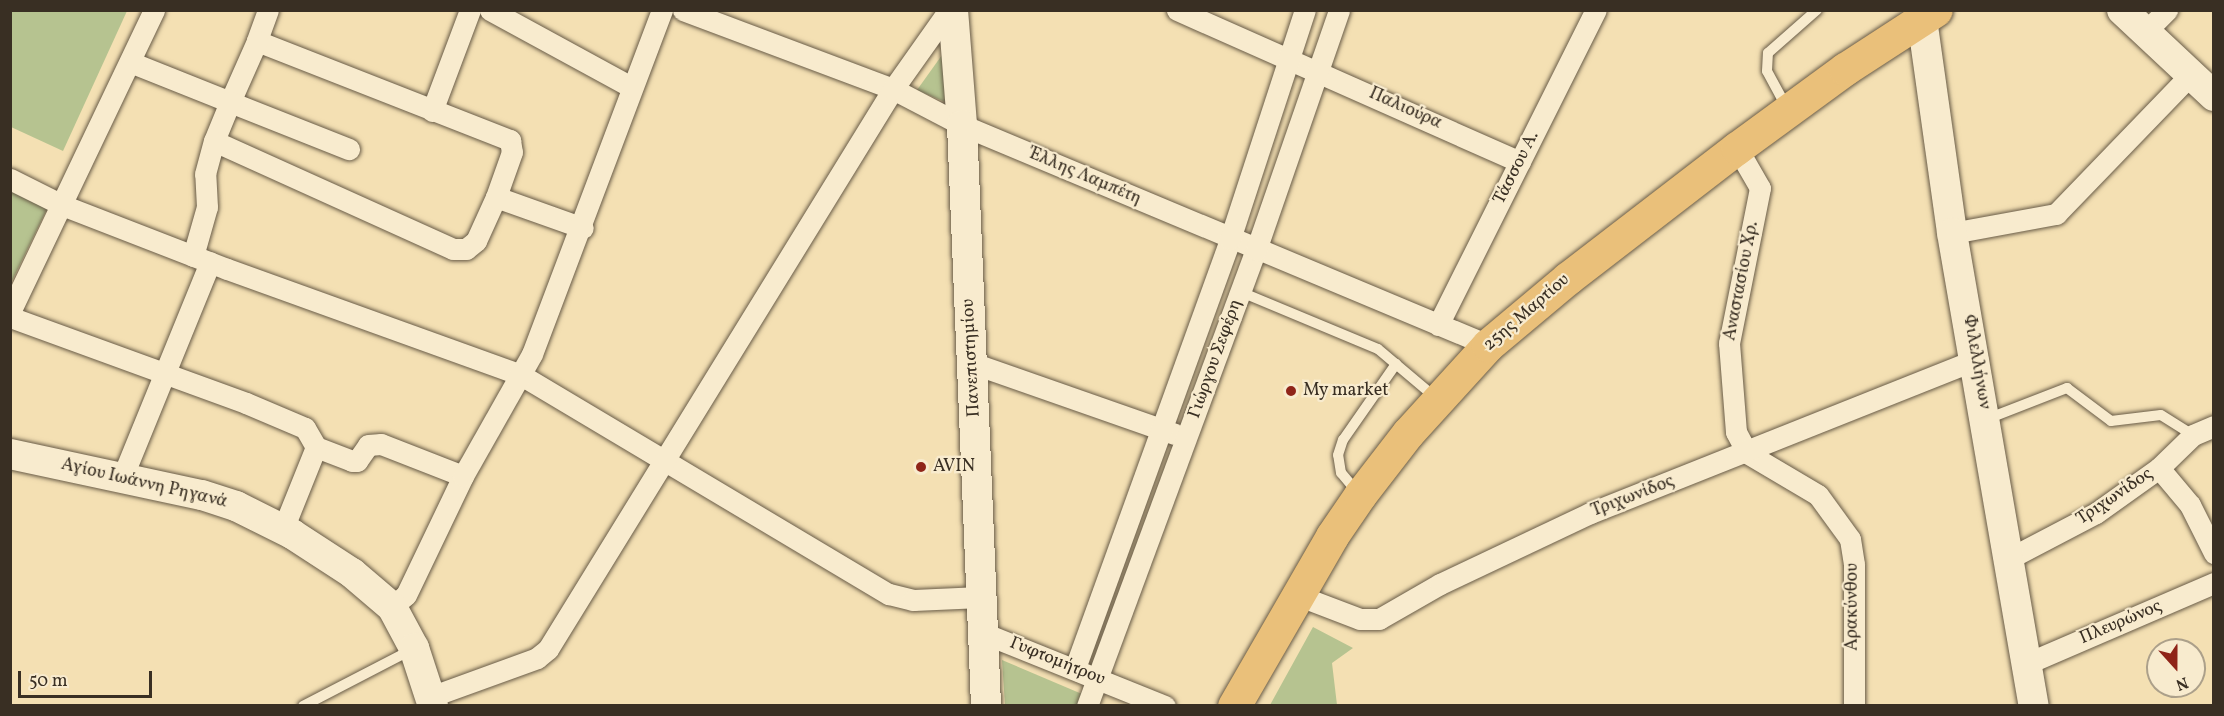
<!DOCTYPE html>
<html>
<head>
<meta charset="utf-8">
<style>
  body { margin:0 }
  #map { position:relative; width:2224px; height:716px; overflow:hidden; background:#f4e0b3; font-family:Vollkorn,serif }
  div>[style] { position:absolute }
  [style*='--x'] { left:calc(var(--x)*1px); top:calc(var(--y)*1px); width:calc(var(--w)*1px); rotate:calc(var(--a)*1deg) }
  .green>* { inset:0; background:#b6c390 }
  .roads { filter:drop-shadow(0 0 2px #685b47) drop-shadow(0 0 2px #685b47) }
  .lane>* { height:10px; margin:-5px; padding:0 5px; transform-origin:5px; border-radius:5px; background:#f8ebce }
  .street>* { height:21px; margin:-10.5px; padding:0 10.5px; transform-origin:10.5px; border-radius:10.5px; background:#f8ebce }
  .secondary>* { height:30px; margin:-15px; padding:0 15px; transform-origin:15px; border-radius:15px; background:#f8ebce }
  .primary>* { height:33px; margin:-16.5px; padding:0 16.5px; transform-origin:16.5px; border-radius:16.5px; background:#eac07a }
  .dots>* { width:16px; height:16px; translate:-50% -50%; box-sizing:border-box; border:3px solid #f8ebce; border-radius:50% }
  span { translate:-50% -50%; white-space:nowrap; text-align:center; line-height:1.15; -webkit-text-stroke:4.5px #f8ebce; paint-order:stroke }
  .street-label { font-size:18px; color:#392f23 }
  .poi-label { font-size:18px; color:#392f23 }
  .left { translate:0 -50%; text-align:left }
  .frame { position:absolute; inset:0; border:12px solid #392f23; pointer-events:none }
  .north { position:absolute; left:2146px; top:638px; width:60px; height:60px; box-sizing:border-box; background:#f8ebce; border:2px solid #aca08a; border-radius:50%; rotate:159deg; font-size:16px; font-weight:700; line-height:24px; text-align:center; color:#392f23 }
  .north::after { content:''; display:block; margin:auto; width:21px; height:27px; background:#8f2418; clip-path:polygon(50% 0,100% 100%,50% 72%,0 100%) }
  .scale { position:absolute; left:18px; top:671px; width:134px; height:27px; box-sizing:border-box; border:3px solid #392f23; border-top:0; padding-left:8px; font-size:18px; line-height:21px; white-space:nowrap; color:#392f23; -webkit-text-stroke:4px #f8ebce; paint-order:stroke }
</style>
</head>
<body>
<div id="map">
  <div class="green">
    <div style="clip-path:polygon(11px 10px,127px 11px,63px 151px,11px 127px)"></div>
    <div style="clip-path:polygon(942px 55px,945px 102px,917px 90px)"></div>
    <div style="clip-path:polygon(11px 187px,49px 205px,11px 283px)"></div>
    <div style="clip-path:polygon(1313px 627px,1353px 648px,1332px 663px,1337px 705px,1270px 705px)"></div>
    <div style="clip-path:polygon(1002px 660px,1082px 694px,1078px 705px,1005px 705px)"></div>
  </div>
  <div class="roads">
    <div class="lane">
      <div style="--x:1787;--y:108;--w:42;--a:-118.4"></div>
      <div style="--x:1767;--y:71;--w:18;--a:-87"></div>
      <div style="--x:1768;--y:53;--w:65;--a:-41.3"></div>
      <div style="--x:1241;--y:292;--w:148;--a:22.6"></div>
      <div style="--x:1378;--y:349;--w:76;--a:40.2"></div>
      <div style="--x:1987;--y:419;--w:86;--a:-21.2"></div>
      <div style="--x:2067;--y:388;--w:55;--a:36.9"></div>
      <div style="--x:2111;--y:421;--w:50;--a:-6.8"></div>
      <div style="--x:2161;--y:415;--w:38;--a:32"></div>
      <div style="--x:1358;--y:493;--w:26;--a:-130"></div>
      <div style="--x:1341;--y:473;--w:18;--a:-99"></div>
      <div style="--x:1338;--y:455;--w:16;--a:-72"></div>
      <div style="--x:1343;--y:440;--w:93;--a:-55.1"></div>
      <div style="--x:303;--y:706;--w:122;--a:-27.4"></div>
    </div>
    <div class="street">
      <div style="--x:268;--y:10;--w:33;--a:110"></div>
      <div style="--x:257;--y:41;--w:272;--a:21.4"></div>
      <div style="--x:510;--y:140;--w:12;--a:81"></div>
      <div style="--x:512;--y:152;--w:48;--a:109.6"></div>
      <div style="--x:490;--y:10;--w:161;--a:28.6"></div>
      <div style="--x:683;--y:10;--w:224;--a:20.6"></div>
      <div style="--x:893;--y:89;--w:78;--a:27.6"></div>
      <div style="--x:962;--y:125;--w:570;--a:22.7"></div>
      <div style="--x:1177;--y:10;--w:375;--a:23.9"></div>
      <div style="--x:2144;--y:33;--w:33;--a:-45"></div>
      <div style="--x:257;--y:41;--w:67;--a:113.9"></div>
      <div style="--x:230;--y:102;--w:128;--a:21.6"></div>
      <div style="--x:130;--y:62;--w:108;--a:21.8"></div>
      <div style="--x:230;--y:102;--w:42;--a:112.3"></div>
      <div style="--x:214;--y:141;--w:262;--a:24.3"></div>
      <div style="--x:453;--y:249;--w:13;--a:0"></div>
      <div style="--x:466;--y:249;--w:13;--a:-39"></div>
      <div style="--x:476;--y:241;--w:48;--a:-65.6"></div>
      <div style="--x:496;--y:197;--w:92;--a:19.6"></div>
      <div style="--x:432;--y:111;--w:108;--a:-69.4"></div>
      <div style="--x:1737;--y:148;--w:46;--a:60.1"></div>
      <div style="--x:1760;--y:188;--w:158;--a:101.3"></div>
      <div style="--x:1729;--y:343;--w:89;--a:85.5"></div>
      <div style="--x:1736;--y:432;--w:24;--a:62"></div>
      <div style="--x:1747;--y:453;--w:82;--a:30.6"></div>
      <div style="--x:1818;--y:495;--w:54;--a:54"></div>
      <div style="--x:1850;--y:539;--w:25;--a:81"></div>
      <div style="--x:1854;--y:564;--w:142;--a:90"></div>
      <div style="--x:10;--y:179;--w:58;--a:26.6"></div>
      <div style="--x:62;--y:205;--w:177;--a:21.2"></div>
      <div style="--x:227;--y:269;--w:313;--a:19.8"></div>
      <div style="--x:521;--y:375;--w:428;--a:30.8"></div>
      <div style="--x:889;--y:594;--w:25;--a:14"></div>
      <div style="--x:913;--y:600;--w:68;--a:-2.5"></div>
      <div style="--x:1952;--y:233;--w:106;--a:-10.4"></div>
      <div style="--x:2056;--y:214;--w:193;--a:-46"></div>
      <div style="--x:193;--y:256;--w:51;--a:-74.1"></div>
      <div style="--x:207;--y:207;--w:33;--a:-93"></div>
      <div style="--x:205;--y:174;--w:34;--a:-75"></div>
      <div style="--x:10;--y:312;--w:335;--a:-64.5"></div>
      <div style="--x:10;--y:317;--w:251;--a:20"></div>
      <div style="--x:246;--y:403;--w:64;--a:23"></div>
      <div style="--x:305;--y:428;--w:22;--a:60"></div>
      <div style="--x:316;--y:447;--w:39;--a:21"></div>
      <div style="--x:352;--y:461;--w:5;--a:0"></div>
      <div style="--x:357;--y:461;--w:19;--a:-55"></div>
      <div style="--x:368;--y:445;--w:13;--a:-4"></div>
      <div style="--x:381;--y:444;--w:88;--a:21.3"></div>
      <div style="--x:1438;--y:325;--w:352;--a:-63.4"></div>
      <div style="--x:972;--y:363;--w:215;--a:19.3"></div>
      <div style="--x:2159;--y:468;--w:48;--a:50"></div>
      <div style="--x:2190;--y:505;--w:54;--a:63.4"></div>
      <div style="--x:122;--y:478;--w:233;--a:-67.8"></div>
      <div style="--x:283;--y:529;--w:88;--a:-68.1"></div>
      <div style="--x:2010;--y:558;--w:97;--a:-27.6"></div>
      <div style="--x:2096;--y:513;--w:77;--a:-35.5"></div>
      <div style="--x:2159;--y:468;--w:47;--a:-44.1"></div>
      <div style="--x:2193;--y:435;--w:23;--a:-23"></div>
      <div style="--x:1297;--y:595;--w:67;--a:20.9"></div>
      <div style="--x:1360;--y:619;--w:19;--a:0"></div>
      <div style="--x:1379;--y:619;--w:70;--a:-29.8"></div>
      <div style="--x:1440;--y:584;--w:166;--a:-25.3"></div>
      <div style="--x:1590;--y:513;--w:417;--a:-21.7"></div>
      <div style="--x:392;--y:607;--w:18;--a:-41"></div>
      <div style="--x:406;--y:595;--w:132;--a:-64.4"></div>
      <div style="--x:463;--y:476;--w:140;--a:-60.5"></div>
      <div style="--x:532;--y:354;--w:368;--a:-69.3"></div>
      <div style="--x:983;--y:633;--w:196;--a:21.9"></div>
      <div style="--x:2028;--y:663;--w:202;--a:-23.3"></div>
      <div style="--x:1075;--y:668;--w:456;--a:-70.1"></div>
      <div style="--x:1230;--y:239;--w:241;--a:-71.9"></div>
      <div style="--x:430;--y:697;--w:114;--a:-20"></div>
      <div style="--x:537;--y:658;--w:14;--a:-39"></div>
      <div style="--x:548;--y:649;--w:658;--a:-58.36"></div>
      <div style="--x:893;--y:89;--w:97;--a:-54.7"></div>
      <div style="--x:1087;--y:706;--w:486;--a:-69.7"></div>
      <div style="--x:1256;--y:250;--w:254;--a:-70.9"></div>
    </div>
    <div class="secondary">
      <div style="--x:953;--y:10;--w:115;--a:85.5"></div>
      <div style="--x:962;--y:125;--w:581;--a:87.63"></div>
      <div style="--x:2122;--y:10;--w:126;--a:43.1"></div>
      <div style="--x:1922;--y:19;--w:216;--a:82"></div>
      <div style="--x:1952;--y:233;--w:480;--a:80.2"></div>
      <div style="--x:10;--y:454;--w:196;--a:12.1"></div>
      <div style="--x:202;--y:495;--w:36;--a:18"></div>
      <div style="--x:236;--y:506;--w:63;--a:26.6"></div>
      <div style="--x:292;--y:534;--w:72;--a:33"></div>
      <div style="--x:352;--y:573;--w:52;--a:40.4"></div>
      <div style="--x:392;--y:607;--w:47;--a:61.8"></div>
      <div style="--x:414;--y:648;--w:61;--a:71.9"></div>
    </div>
    <div class="primary">
      <div style="--x:1234;--y:706;--w:196;--a:-60"></div>
      <div style="--x:1332;--y:536;--w:50;--a:-55.7"></div>
      <div style="--x:1360;--y:495;--w:78;--a:-52.3"></div>
      <div style="--x:1408;--y:433;--w:119;--a:-47.7"></div>
      <div style="--x:1488;--y:345;--w:104;--a:-39.9"></div>
      <div style="--x:1568;--y:278;--w:213;--a:-37.6"></div>
      <div style="--x:1737;--y:148;--w:134;--a:-36.2"></div>
      <div style="--x:1845;--y:69;--w:108;--a:-33"></div>
    </div>
  </div>
  <div class="dots">
    <div style="left:1291px;top:391px;background:#8f2418"></div>
    <div style="left:921px;top:467px;background:#8f2418"></div>
  </div>
  <div class="street-label">
    <span style="left:1405px;top:109px;rotate:24deg">Παλιούρα</span>
    <span style="left:1517px;top:168px;rotate:-63deg">Τάσσου Α.</span>
    <span style="left:1085px;top:177px;rotate:23deg">Έλλης Λαμπέτη</span>
    <span style="left:1742px;top:281px;rotate:-79deg">Αναστασίου Χρ.</span>
    <span style="left:1527px;top:313px;rotate:-41deg">25ης Μαρτίου</span>
    <span style="left:972px;top:358px;rotate:-93deg">Πανεπιστημίου</span>
    <span style="left:1216px;top:359px;rotate:-70deg">Γιώργου Σεφέρη</span>
    <span style="left:1976px;top:362px;rotate:80deg">Φιλελλήνων</span>
    <span style="left:144px;top:484px;rotate:13deg">Αγίου Ιωάννη Ρηγανά</span>
    <span style="left:1633px;top:497px;rotate:-21deg">Τριχωνίδος</span>
    <span style="left:2115px;top:497px;rotate:-34deg">Τριχωνίδος</span>
    <span style="left:1853px;top:607px;rotate:-90deg">Αρακύνθου</span>
    <span style="left:2121px;top:623px;rotate:-23deg">Πλευρώνος</span>
    <span style="left:1057px;top:662px;rotate:22deg">Γυφτομήτρου</span>
  </div>
  <div class="poi-label">
    <span class="left" style="left:1303px;top:391px">My market</span>
    <span class="left" style="left:933px;top:467px">AVIN</span>
  </div>
  <div class="frame"></div>
  <div class="north">N</div>
  <div class="scale">50 m</div>
</div>
</body>
</html>
